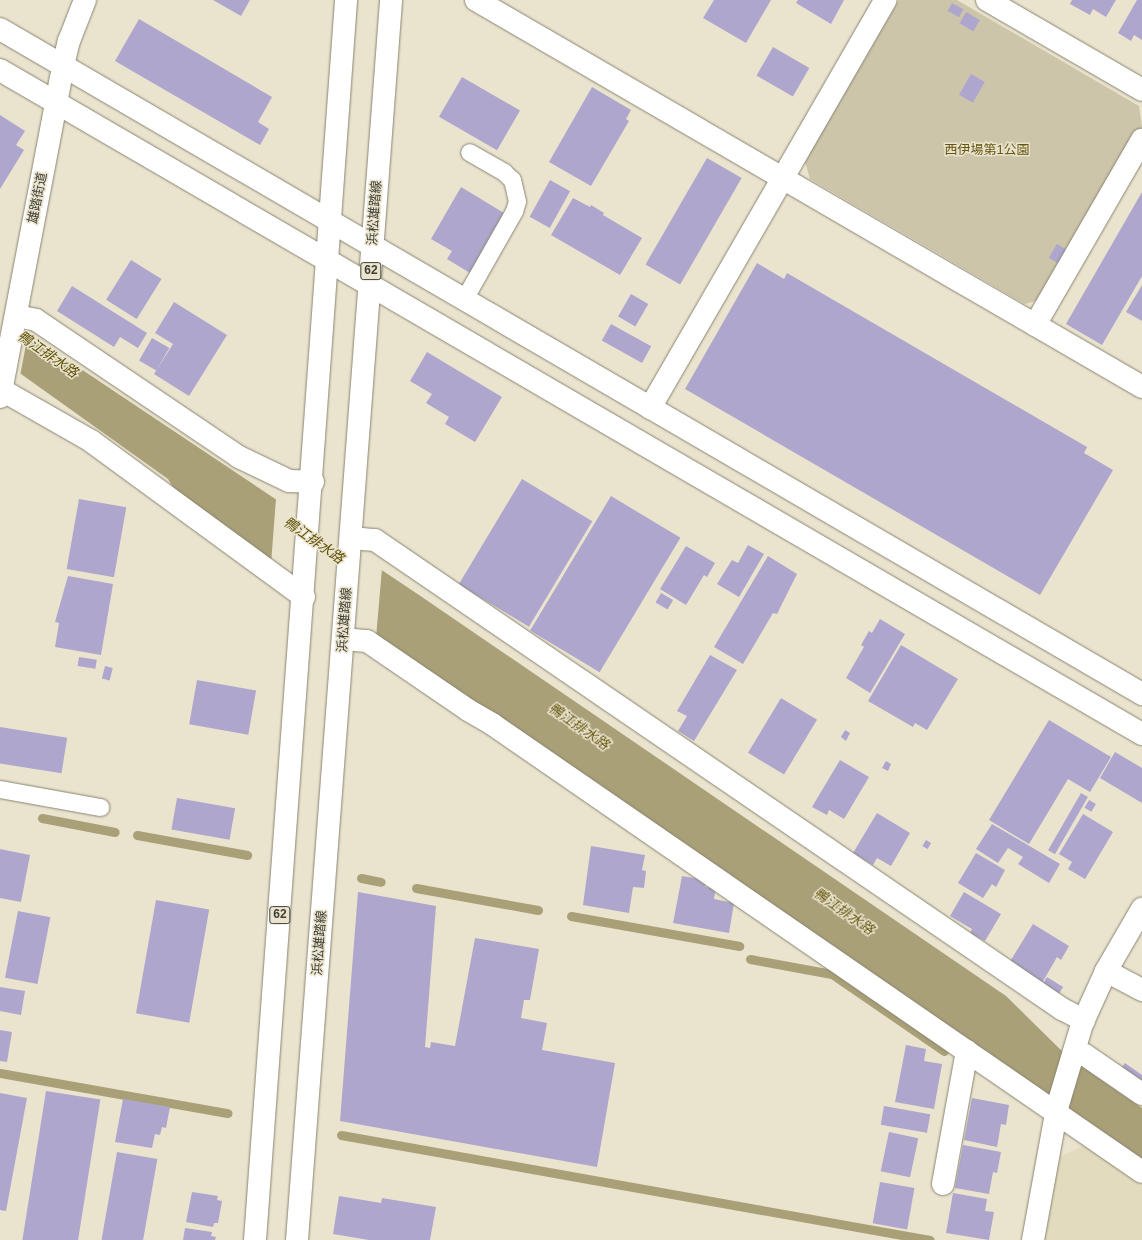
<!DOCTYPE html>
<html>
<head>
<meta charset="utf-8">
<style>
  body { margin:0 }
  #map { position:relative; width:1142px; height:1240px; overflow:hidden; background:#eae4cf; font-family:Helvetica,"Noto Sans JP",sans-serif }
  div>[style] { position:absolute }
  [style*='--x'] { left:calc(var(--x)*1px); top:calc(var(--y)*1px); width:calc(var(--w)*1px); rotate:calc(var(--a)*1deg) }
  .built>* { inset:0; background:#e2dbbe }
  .green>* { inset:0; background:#ccc5aa }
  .water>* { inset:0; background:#a9a078 }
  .pier>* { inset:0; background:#eae4cf }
  .stream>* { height:9px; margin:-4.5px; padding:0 4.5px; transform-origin:4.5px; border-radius:4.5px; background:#a9a078 }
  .building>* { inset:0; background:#aea6cd; transform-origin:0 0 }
  .roads { filter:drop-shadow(0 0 1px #898471) drop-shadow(0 0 1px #898471) }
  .lane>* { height:17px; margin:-8.5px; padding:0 8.5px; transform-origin:8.5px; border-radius:8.5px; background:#fff }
  .street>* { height:22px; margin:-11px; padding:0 11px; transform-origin:11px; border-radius:11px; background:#fff }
  .secondary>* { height:22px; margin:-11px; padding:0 11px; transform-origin:11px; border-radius:11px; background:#fff }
  .primary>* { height:22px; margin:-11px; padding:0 11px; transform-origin:11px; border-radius:11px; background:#fff }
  span { translate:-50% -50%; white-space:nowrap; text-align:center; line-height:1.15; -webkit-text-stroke:3px #eae4cf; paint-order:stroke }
  .shield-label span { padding:1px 3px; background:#eae4cf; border:1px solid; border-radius:3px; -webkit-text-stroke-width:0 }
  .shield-label { font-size:12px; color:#3f3d34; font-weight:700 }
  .park-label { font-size:13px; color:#655611 }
  .street-label { font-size:13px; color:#3f3d34 }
  .water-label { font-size:14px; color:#605109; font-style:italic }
</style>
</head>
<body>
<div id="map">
  <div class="built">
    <div style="clip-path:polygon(1086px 1144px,1142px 1183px,1142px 1240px,1044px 1240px,1060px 1157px)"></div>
  </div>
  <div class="green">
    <div style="clip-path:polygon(899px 0,957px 0,1139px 106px,1142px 127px,1043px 299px,1025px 304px,810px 179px,805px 161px)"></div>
  </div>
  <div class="water">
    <div style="clip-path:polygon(0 316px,57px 358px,72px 363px,419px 595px,1006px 996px,1067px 1056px,1142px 1108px,1142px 1162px,349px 618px,174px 489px,168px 479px,0 359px)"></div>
  </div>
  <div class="pier">
    <div style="clip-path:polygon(0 314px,28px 334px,20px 376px,0 362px)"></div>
    <div style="clip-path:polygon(276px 499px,382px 568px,376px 638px,271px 564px)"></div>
  </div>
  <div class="stream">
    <div style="--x:42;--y:818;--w:74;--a:10.9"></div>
    <div style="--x:137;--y:835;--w:112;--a:10.3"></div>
    <div style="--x:361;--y:878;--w:20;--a:11"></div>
    <div style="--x:416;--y:888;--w:124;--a:10.2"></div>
    <div style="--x:571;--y:916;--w:171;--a:10.1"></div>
    <div style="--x:750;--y:959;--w:83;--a:10.4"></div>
    <div style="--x:832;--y:974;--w:136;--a:34.5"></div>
    <div style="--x:0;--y:1073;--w:231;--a:10"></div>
    <div style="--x:341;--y:1135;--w:598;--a:10.11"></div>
  </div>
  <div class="building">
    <div style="clip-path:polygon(213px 0,250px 0,241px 16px)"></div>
    <div style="clip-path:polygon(714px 0,771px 0,746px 43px,703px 18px)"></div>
    <div style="clip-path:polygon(798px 0,844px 0,831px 24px,796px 3px)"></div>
    <div style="clip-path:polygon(1072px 0,1116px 0,1106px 17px,1093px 9px,1090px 15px,1070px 4px)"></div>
    <div style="clip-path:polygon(1137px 0,1142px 0,1142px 40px,1134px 35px,1131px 41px,1118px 33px)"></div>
    <div style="left:952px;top:3px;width:13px;height:9px;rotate:29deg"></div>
    <div style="left:966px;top:12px;width:16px;height:13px;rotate:30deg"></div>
    <div style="clip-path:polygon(139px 19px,272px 97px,258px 122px,269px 129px,260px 145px,115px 61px)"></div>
    <div style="left:773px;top:47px;width:42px;height:33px;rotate:30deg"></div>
    <div style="left:971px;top:74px;width:16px;height:24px;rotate:30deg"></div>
    <div style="left:462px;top:77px;width:67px;height:46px;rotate:30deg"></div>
    <div style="clip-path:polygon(592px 87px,631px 110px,626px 119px,629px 121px,591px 186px,549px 162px)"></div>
    <div style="clip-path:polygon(0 115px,25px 131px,16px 145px,24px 150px,0 189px)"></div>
    <div style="left:707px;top:158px;width:40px;height:123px;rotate:30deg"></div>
    <div style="left:550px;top:180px;width:23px;height:42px;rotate:29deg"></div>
    <div style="clip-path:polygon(461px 187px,504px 213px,470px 273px,447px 259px,452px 251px,431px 239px)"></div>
    <div style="clip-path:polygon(1142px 192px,1142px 276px,1102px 345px,1066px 324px)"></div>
    <div style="clip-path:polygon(573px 198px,590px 207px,591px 205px,604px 213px,603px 215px,642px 238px,620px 275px,551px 235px)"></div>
    <div style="left:1057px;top:244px;width:12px;height:16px;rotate:31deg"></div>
    <div style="left:131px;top:260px;width:36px;height:47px;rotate:32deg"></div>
    <div style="clip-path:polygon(757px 263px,784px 279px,787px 273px,1087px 447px,1084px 453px,1113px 470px,1040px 595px,685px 389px)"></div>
    <div style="clip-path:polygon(1142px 285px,1142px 321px,1126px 312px)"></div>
    <div style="clip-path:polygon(72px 286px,147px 333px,138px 348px,120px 337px,114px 347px,57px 311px)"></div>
    <div style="left:631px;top:294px;width:20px;height:26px;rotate:30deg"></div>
    <div style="clip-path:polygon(174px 302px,227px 335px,189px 396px,154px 374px,173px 344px,155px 333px)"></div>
    <div style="left:611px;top:324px;width:46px;height:19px;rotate:29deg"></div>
    <div style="left:152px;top:338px;width:20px;height:26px;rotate:30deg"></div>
    <div style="clip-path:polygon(427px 352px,502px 397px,475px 442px,445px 424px,449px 417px,426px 403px,432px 394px,410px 381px)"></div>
    <div style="left:522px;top:479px;width:82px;height:123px;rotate:31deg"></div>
    <div style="left:611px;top:496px;width:81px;height:157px;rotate:31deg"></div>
    <div style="left:79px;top:499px;width:48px;height:71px;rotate:10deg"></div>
    <div style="clip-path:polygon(748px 545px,764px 554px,739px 597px,717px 584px,732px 560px,738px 563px)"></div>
    <div style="clip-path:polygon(686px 546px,715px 563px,707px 577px,704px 575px,686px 605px,660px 589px)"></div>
    <div style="clip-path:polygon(768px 556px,797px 574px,777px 614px,773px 613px,743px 664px,714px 647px)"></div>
    <div style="clip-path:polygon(68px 576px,113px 584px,101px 655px,55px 647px,59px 623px,55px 622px)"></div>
    <div style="left:661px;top:593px;width:14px;height:11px;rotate:30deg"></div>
    <div style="clip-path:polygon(880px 619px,905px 634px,870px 693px,846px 678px,864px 647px,861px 645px,869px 631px,872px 633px)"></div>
    <div style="clip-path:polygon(901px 645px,958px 679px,927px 730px,915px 723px,913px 727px,868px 701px)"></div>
    <div style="clip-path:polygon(710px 655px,737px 670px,694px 741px,678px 731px,687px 716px,677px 711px)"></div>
    <div style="left:79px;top:657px;width:18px;height:9px;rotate:9deg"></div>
    <div style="left:105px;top:666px;width:8px;height:13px;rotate:14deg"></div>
    <div style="left:197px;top:680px;width:60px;height:45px;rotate:10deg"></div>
    <div style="left:781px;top:698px;width:42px;height:64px;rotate:31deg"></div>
    <div style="clip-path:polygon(1049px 720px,1111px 757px,1090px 792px,1068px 779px,1029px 844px,989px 820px)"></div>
    <div style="left:0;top:727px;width:68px;height:36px;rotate:9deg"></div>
    <div style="clip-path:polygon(845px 730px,850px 733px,846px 741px,841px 737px)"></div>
    <div style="clip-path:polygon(1115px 752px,1142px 768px,1142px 803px,1100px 778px)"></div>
    <div style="clip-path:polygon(840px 760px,869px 777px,844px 819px,829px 810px,827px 815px,812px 807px)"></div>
    <div style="clip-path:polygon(886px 761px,891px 764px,888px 771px,882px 768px)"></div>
    <div style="left:1081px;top:793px;width:8px;height:66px;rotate:30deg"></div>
    <div style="left:177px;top:798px;width:59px;height:32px;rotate:10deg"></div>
    <div style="left:1089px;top:800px;width:8px;height:9px;rotate:30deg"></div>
    <div style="clip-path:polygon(877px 813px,910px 833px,891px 866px,877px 858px,873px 865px,853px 853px)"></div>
    <div style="clip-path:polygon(1083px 814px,1113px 832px,1085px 879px,1068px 869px,1072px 862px,1059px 854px)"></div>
    <div style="clip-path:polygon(992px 824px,1060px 864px,1049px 883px,1018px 864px,1023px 857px,1008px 848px,998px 863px,976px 849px)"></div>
    <div style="left:926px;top:840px;width:6px;height:7px;rotate:31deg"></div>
    <div style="clip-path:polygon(591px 846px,645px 855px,642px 870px,646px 871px,644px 888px,633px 887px,629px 913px,583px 905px)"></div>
    <div style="clip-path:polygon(0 849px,30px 855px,21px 902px,0 898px)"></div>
    <div style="clip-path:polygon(976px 853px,1005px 870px,996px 887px,992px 884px,983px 898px,958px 883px)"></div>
    <div style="clip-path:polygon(682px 876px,706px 880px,705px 887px,716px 888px,714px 899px,734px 903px,729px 933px,673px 923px)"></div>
    <div style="clip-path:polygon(358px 892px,436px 906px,425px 1047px,430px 1048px,431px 1042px,455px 1046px,475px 938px,539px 949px,530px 1000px,524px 1000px,521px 1018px,547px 1023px,542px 1050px,615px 1063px,597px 1167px,340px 1121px)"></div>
    <div style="clip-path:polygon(964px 892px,1001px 914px,985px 941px,970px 933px,972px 929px,950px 916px)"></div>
    <div style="left:156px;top:900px;width:54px;height:115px;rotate:10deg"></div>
    <div style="left:18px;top:911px;width:33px;height:68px;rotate:11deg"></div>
    <div style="clip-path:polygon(1033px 924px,1069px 946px,1061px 960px,1057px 957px,1042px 983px,1009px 963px)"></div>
    <div style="left:1047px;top:977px;width:19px;height:8px;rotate:32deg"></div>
    <div style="clip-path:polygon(0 987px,25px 991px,21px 1015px,0 1011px)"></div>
    <div style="clip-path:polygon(0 1030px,12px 1032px,7px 1062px,0 1061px)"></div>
    <div style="clip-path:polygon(906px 1045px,926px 1049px,924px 1061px,942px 1064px,934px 1109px,895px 1102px)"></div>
    <div style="clip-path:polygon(1125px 1063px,1142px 1075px,1142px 1084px,1121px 1069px)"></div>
    <div style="left:46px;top:1091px;width:55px;height:152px;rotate:9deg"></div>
    <div style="clip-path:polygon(0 1093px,27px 1098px,6px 1211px,0 1210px)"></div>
    <div style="clip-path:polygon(972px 1098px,1009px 1105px,1006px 1125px,1001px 1124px,997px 1147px,964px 1140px)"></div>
    <div style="clip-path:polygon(123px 1099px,170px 1107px,166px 1128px,162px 1127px,160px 1135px,155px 1134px,152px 1148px,115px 1142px)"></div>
    <div style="left:884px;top:1106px;width:47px;height:19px;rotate:10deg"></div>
    <div style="left:889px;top:1132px;width:30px;height:40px;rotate:12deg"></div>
    <div style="clip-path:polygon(963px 1145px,1001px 1152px,997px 1173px,993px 1172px,989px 1194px,955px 1188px)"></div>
    <div style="left:117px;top:1152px;width:41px;height:89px;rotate:10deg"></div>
    <div style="left:880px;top:1182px;width:35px;height:42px;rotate:10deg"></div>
    <div style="clip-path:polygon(192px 1192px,218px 1196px,217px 1200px,222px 1201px,218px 1223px,214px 1223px,213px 1227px,186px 1222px)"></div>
    <div style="clip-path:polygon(953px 1193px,987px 1199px,985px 1211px,994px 1212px,989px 1240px,946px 1233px)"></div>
    <div style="clip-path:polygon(339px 1196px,381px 1203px,382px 1198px,436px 1207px,430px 1240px,369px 1240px,333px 1234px)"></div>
    <div style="clip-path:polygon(185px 1228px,212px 1232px,211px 1236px,216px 1237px,215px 1240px,183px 1240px)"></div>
  </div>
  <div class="roads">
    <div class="lane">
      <div style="--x:464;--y:299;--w:101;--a:-60.4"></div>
      <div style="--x:514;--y:211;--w:10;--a:-73"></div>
      <div style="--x:517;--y:201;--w:22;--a:-103"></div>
      <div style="--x:512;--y:180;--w:11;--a:-135"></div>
      <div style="--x:504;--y:172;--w:40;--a:-150.3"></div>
      <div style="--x:0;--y:789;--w:102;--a:10.2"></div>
    </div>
    <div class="street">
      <div style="--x:476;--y:0;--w:770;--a:30.16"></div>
      <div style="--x:16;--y:316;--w:20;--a:11"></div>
      <div style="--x:36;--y:320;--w:245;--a:34"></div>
      <div style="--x:239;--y:457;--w:55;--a:25.6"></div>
      <div style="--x:289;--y:481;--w:24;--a:2"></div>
      <div style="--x:1035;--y:325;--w:214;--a:-60"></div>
      <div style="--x:0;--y:389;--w:105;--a:29.7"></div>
      <div style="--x:91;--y:441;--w:264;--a:36.2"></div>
      <div style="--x:650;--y:408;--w:471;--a:-60"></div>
      <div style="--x:351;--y:538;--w:24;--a:5"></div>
      <div style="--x:375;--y:540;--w:832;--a:34.32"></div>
      <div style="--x:1062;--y:1009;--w:25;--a:27"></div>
      <div style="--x:343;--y:639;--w:24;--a:5"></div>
      <div style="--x:367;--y:641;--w:122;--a:34.3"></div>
      <div style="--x:468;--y:710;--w:28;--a:30"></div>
      <div style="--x:492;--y:724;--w:789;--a:34.58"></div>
      <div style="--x:1106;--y:971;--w:41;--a:27.8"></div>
      <div style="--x:1074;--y:1052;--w:11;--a:15"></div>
      <div style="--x:1085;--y:1055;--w:69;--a:34.4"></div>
      <div style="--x:943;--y:1184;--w:135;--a:-79.8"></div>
      <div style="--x:1033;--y:1240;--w:134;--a:-79.7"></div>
      <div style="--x:1057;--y:1108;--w:88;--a:-73.4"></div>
      <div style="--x:1082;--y:1024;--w:58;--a:-65.6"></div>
      <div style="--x:1106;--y:971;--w:72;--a:-59.9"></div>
    </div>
    <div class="secondary">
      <div style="--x:987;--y:0;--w:179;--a:30.1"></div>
      <div style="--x:0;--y:29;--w:1322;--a:30.21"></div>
      <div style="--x:0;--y:70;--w:1321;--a:30.18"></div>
      <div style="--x:0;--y:397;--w:337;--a:-79.2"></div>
      <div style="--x:63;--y:66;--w:26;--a:-77"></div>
      <div style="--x:69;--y:41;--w:44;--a:-68.7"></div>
    </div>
    <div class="primary">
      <div style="--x:255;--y:1240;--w:1243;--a:-85.8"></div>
      <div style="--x:297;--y:1240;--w:1244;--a:-85.66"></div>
    </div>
  </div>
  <div class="shield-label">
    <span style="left:371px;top:271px">62</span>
    <span style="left:280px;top:915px">62</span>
  </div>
  <div class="park-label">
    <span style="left:987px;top:150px">西伊場第1公園</span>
  </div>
  <div class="street-label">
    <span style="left:38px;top:198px;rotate:-79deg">雄踏街道</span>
    <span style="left:375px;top:213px;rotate:-86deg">浜松雄踏線</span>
    <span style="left:345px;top:620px;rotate:-86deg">浜松雄踏線</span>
    <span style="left:320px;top:943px;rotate:-86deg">浜松雄踏線</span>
  </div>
  <div class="water-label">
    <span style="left:48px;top:354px;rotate:35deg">鴨江排水路</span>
    <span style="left:314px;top:540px;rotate:35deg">鴨江排水路</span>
    <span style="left:579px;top:726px;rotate:35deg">鴨江排水路</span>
    <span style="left:844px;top:911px;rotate:35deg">鴨江排水路</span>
  </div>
</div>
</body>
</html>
